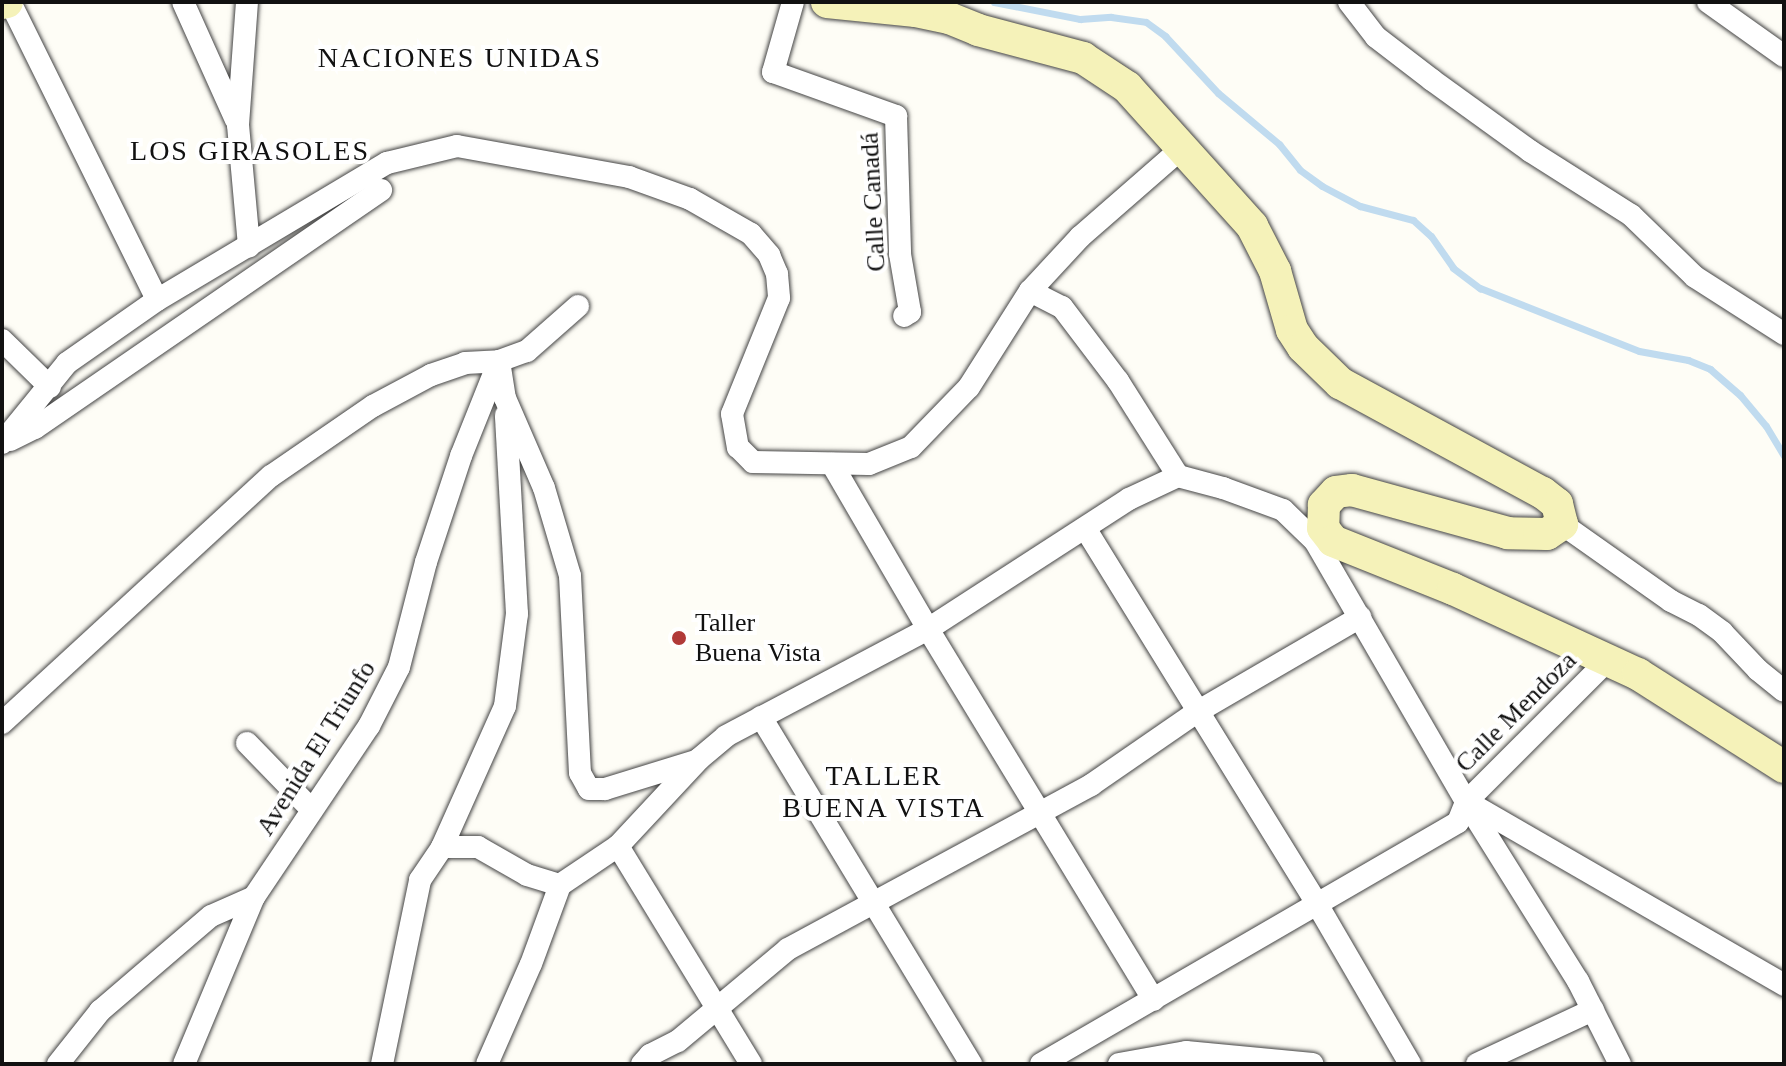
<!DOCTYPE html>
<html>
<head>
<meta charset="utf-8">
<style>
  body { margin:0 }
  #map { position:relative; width:1786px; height:1066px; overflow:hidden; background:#fefdf6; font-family:Georgia,serif }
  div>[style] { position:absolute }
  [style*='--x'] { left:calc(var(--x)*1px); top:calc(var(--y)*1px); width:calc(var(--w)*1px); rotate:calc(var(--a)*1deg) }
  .stream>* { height:7px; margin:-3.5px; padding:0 3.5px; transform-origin:3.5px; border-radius:3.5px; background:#c0dbef }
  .roads { filter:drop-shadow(0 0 2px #444) drop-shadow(0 0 2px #444) }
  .street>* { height:22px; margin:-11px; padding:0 11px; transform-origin:11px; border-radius:11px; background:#fff }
  .secondary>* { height:32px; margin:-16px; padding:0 16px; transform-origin:16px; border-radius:16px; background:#f5f2b9 }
  .dots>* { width:22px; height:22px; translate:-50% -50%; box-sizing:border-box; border:4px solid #fff; border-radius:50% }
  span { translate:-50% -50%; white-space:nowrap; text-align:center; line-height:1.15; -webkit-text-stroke:8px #fff; paint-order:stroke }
  .street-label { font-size:26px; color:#111 }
  .poi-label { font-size:26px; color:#111 }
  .left { translate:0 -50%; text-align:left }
  .neighbourhood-label { font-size:28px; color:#111; letter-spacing:2px }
  .frame { position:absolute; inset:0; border:4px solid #111; pointer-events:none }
</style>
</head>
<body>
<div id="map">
  <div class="stream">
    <div style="--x:994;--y:2;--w:88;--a:11.2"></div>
    <div style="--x:1080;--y:19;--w:31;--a:-4"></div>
    <div style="--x:1111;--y:17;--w:35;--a:8"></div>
    <div style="--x:1146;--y:22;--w:24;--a:36"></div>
    <div style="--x:1165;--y:36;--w:78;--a:47.1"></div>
    <div style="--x:1218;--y:93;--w:80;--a:39.9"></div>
    <div style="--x:1279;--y:144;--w:33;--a:51"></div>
    <div style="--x:1300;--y:170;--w:27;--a:36"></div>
    <div style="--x:1322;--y:186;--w:43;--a:27.8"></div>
    <div style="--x:1360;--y:206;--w:55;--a:14.8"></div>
    <div style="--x:1413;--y:220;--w:24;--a:42"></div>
    <div style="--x:1431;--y:236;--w:39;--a:55"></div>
    <div style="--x:1453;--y:268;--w:34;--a:37"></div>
    <div style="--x:1480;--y:288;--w:171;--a:21.6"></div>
    <div style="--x:1639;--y:351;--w:50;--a:10.4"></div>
    <div style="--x:1688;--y:360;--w:24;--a:22"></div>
    <div style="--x:1710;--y:369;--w:40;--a:41"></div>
    <div style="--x:1740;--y:395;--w:40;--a:50"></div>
    <div style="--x:1766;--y:426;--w:35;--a:59"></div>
  </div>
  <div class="roads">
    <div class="street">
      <div style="--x:10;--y:2;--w:332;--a:63.7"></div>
      <div style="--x:183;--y:2;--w:129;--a:65.8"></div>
      <div style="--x:247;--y:2;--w:123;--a:94.2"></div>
      <div style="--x:238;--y:125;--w:122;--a:84.8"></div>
      <div style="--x:793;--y:2;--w:73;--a:105.9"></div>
      <div style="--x:773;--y:72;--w:131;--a:19.7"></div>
      <div style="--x:896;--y:116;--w:138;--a:88.3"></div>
      <div style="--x:900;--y:254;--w:59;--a:80.2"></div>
      <div style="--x:910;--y:312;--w:7;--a:146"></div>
      <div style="--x:1349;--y:2;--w:44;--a:52.4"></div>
      <div style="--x:1376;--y:37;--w:71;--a:37.5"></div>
      <div style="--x:1432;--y:80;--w:121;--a:35.9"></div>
      <div style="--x:1530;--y:151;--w:120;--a:32.4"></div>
      <div style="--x:1631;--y:215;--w:89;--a:44.1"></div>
      <div style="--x:1695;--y:277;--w:106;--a:32.6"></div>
      <div style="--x:1708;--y:2;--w:93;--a:35.4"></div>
      <div style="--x:1030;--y:291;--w:36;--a:27"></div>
      <div style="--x:1062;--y:307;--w:93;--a:52.9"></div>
      <div style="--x:1118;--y:381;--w:112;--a:57.7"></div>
      <div style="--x:2;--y:340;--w:67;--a:44.4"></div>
      <div style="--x:10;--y:440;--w:28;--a:-26"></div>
      <div style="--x:35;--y:428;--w:420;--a:-34.5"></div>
      <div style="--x:2;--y:443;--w:103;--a:-50.9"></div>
      <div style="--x:67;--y:363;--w:110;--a:-35"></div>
      <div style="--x:157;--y:300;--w:268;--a:-30.8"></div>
      <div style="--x:387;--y:163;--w:72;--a:-13.7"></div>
      <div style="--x:457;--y:146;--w:175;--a:10.2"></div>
      <div style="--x:629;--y:177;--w:65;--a:19.8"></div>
      <div style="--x:690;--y:199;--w:70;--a:29.8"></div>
      <div style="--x:751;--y:234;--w:28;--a:49"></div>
      <div style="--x:769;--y:255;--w:21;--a:67"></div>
      <div style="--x:777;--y:274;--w:24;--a:85"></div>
      <div style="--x:779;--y:298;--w:125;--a:112.1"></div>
      <div style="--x:732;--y:414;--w:34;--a:80"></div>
      <div style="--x:738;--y:447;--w:21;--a:45"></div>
      <div style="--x:753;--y:462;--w:116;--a:1"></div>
      <div style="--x:869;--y:464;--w:45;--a:-22"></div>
      <div style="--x:911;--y:447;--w:83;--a:-46"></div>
      <div style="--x:969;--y:387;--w:114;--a:-57.6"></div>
      <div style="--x:1030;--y:291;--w:74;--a:-47.2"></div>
      <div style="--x:1080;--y:237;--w:135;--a:-41.1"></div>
      <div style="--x:832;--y:464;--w:191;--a:59.8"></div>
      <div style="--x:928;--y:629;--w:434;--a:58.7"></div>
      <div style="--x:1562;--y:524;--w:133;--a:35.2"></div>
      <div style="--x:1671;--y:601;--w:31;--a:27"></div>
      <div style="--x:1699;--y:615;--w:29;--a:36"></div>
      <div style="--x:1722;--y:632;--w:52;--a:46.5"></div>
      <div style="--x:1758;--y:670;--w:33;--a:39"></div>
      <div style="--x:1085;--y:528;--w:442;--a:58.3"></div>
      <div style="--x:1317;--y:904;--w:185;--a:59.8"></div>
      <div style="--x:761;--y:717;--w:406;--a:58.8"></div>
      <div style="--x:2;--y:723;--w:365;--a:-42.6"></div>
      <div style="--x:271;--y:476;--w:124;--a:-34.5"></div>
      <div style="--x:373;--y:406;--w:66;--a:-28.1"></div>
      <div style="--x:431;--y:375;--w:36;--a:-19"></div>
      <div style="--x:465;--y:363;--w:34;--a:-3"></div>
      <div style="--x:499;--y:361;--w:37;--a:81"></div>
      <div style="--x:505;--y:398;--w:98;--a:66.6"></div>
      <div style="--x:544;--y:488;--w:92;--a:73.5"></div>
      <div style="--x:570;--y:576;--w:197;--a:87.1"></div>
      <div style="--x:580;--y:773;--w:18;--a:61"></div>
      <div style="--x:589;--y:789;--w:16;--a:0"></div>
      <div style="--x:605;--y:789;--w:95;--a:-17.1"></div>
      <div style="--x:247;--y:743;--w:93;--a:45.9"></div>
      <div style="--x:1471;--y:804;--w:362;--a:30"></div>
      <div style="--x:618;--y:846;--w:255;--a:58.6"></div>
      <div style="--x:442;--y:847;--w:154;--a:-65.9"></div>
      <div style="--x:505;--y:706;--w:93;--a:-82.6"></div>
      <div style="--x:517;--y:614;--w:199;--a:-93.2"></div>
      <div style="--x:58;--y:1064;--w:68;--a:-51.6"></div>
      <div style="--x:100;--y:1011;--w:146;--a:-40.6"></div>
      <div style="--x:211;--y:916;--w:47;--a:-23.8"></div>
      <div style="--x:184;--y:1064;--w:181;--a:-67.3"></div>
      <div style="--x:254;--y:897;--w:206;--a:-56.1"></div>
      <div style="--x:369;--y:726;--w:66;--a:-63"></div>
      <div style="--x:399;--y:667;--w:108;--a:-75.6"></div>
      <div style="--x:426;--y:562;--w:112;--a:-71.7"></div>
      <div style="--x:461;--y:456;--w:102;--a:-68.2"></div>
      <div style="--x:499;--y:361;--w:30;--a:-20"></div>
      <div style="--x:527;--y:351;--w:68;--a:-41.4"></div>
      <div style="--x:382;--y:1064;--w:188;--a:-78.3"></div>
      <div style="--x:420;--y:880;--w:40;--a:-56"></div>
      <div style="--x:442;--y:847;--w:36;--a:0"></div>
      <div style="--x:478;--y:847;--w:56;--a:29.7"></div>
      <div style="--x:527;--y:875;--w:34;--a:17"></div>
      <div style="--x:487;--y:1064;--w:109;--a:-66.3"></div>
      <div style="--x:531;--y:964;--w:84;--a:-69.8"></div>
      <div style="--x:560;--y:885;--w:70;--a:-33.9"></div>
      <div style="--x:618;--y:846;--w:119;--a:-47"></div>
      <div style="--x:699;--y:759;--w:35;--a:-40"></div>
      <div style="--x:726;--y:736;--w:229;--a:-27.9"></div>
      <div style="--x:928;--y:629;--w:239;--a:-32.9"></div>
      <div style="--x:1129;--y:499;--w:54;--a:-25.1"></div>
      <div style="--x:1178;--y:476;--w:47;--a:14.9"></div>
      <div style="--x:1223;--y:488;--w:64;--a:20.1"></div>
      <div style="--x:1283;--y:510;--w:45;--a:44.1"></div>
      <div style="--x:1315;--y:541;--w:302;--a:59.9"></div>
      <div style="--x:1466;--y:802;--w:211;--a:58"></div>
      <div style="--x:1578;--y:981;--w:93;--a:63.2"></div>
      <div style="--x:642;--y:1064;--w:12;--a:-48"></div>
      <div style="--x:650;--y:1055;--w:31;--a:-27"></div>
      <div style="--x:678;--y:1041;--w:143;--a:-39.9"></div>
      <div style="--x:788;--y:949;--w:345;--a:-28.4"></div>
      <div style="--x:1091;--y:785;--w:129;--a:-34.6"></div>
      <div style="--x:1197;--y:712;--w:189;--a:-30.2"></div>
      <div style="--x:1041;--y:1064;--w:482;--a:-30.1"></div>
      <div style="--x:1458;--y:822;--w:22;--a:-68"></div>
      <div style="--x:1466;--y:802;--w:198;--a:-45"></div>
      <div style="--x:1119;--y:1064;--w:68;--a:-10.2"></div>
      <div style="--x:1186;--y:1052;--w:127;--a:5.4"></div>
      <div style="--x:1477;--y:1064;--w:128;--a:-25"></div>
    </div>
    <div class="secondary">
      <div style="--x:827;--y:2;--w:89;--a:5.8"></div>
      <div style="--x:916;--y:11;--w:34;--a:12"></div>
      <div style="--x:949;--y:18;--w:31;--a:22"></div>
      <div style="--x:978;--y:30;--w:109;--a:14.9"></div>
      <div style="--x:1083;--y:58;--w:53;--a:33.4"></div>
      <div style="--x:1127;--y:87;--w:187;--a:48"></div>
      <div style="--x:1252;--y:226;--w:51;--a:62.9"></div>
      <div style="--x:1275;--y:271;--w:61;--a:73.9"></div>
      <div style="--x:1292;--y:330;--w:20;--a:57"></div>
      <div style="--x:1303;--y:347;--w:52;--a:44.2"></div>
      <div style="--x:1340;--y:383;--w:231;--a:28.5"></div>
      <div style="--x:1543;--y:493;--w:18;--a:38"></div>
      <div style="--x:1557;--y:504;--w:21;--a:76"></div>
      <div style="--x:1562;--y:524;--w:18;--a:146"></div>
      <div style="--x:1547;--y:534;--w:39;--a:-179"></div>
      <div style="--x:1508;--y:533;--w:162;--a:-164.6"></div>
      <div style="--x:1352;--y:490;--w:16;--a:173"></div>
      <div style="--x:1336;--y:492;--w:18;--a:133"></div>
      <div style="--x:1324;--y:505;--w:23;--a:92"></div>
      <div style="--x:1323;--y:528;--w:16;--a:52"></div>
      <div style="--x:1333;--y:541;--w:129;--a:21.8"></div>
      <div style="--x:1453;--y:589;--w:204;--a:24.7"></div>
      <div style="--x:1638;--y:674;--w:173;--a:32.5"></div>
      <div style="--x:2;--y:3;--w:5;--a:-11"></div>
    </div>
  </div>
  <div class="dots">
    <div style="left:679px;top:638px;background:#b13a39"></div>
  </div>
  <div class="street-label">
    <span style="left:873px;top:202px;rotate:-93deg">Calle Canadá</span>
    <span style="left:1516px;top:712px;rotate:-45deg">Calle Mendoza</span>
    <span style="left:316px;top:748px;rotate:-58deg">Avenida El Triunfo</span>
  </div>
  <div class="poi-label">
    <span class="left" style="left:695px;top:638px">Taller<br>Buena Vista</span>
  </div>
  <div class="neighbourhood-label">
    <span style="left:460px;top:58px">NACIONES UNIDAS</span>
    <span style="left:250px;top:151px">LOS GIRASOLES</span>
    <span style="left:884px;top:792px">TALLER<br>BUENA VISTA</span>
  </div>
  <div class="frame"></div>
</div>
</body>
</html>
